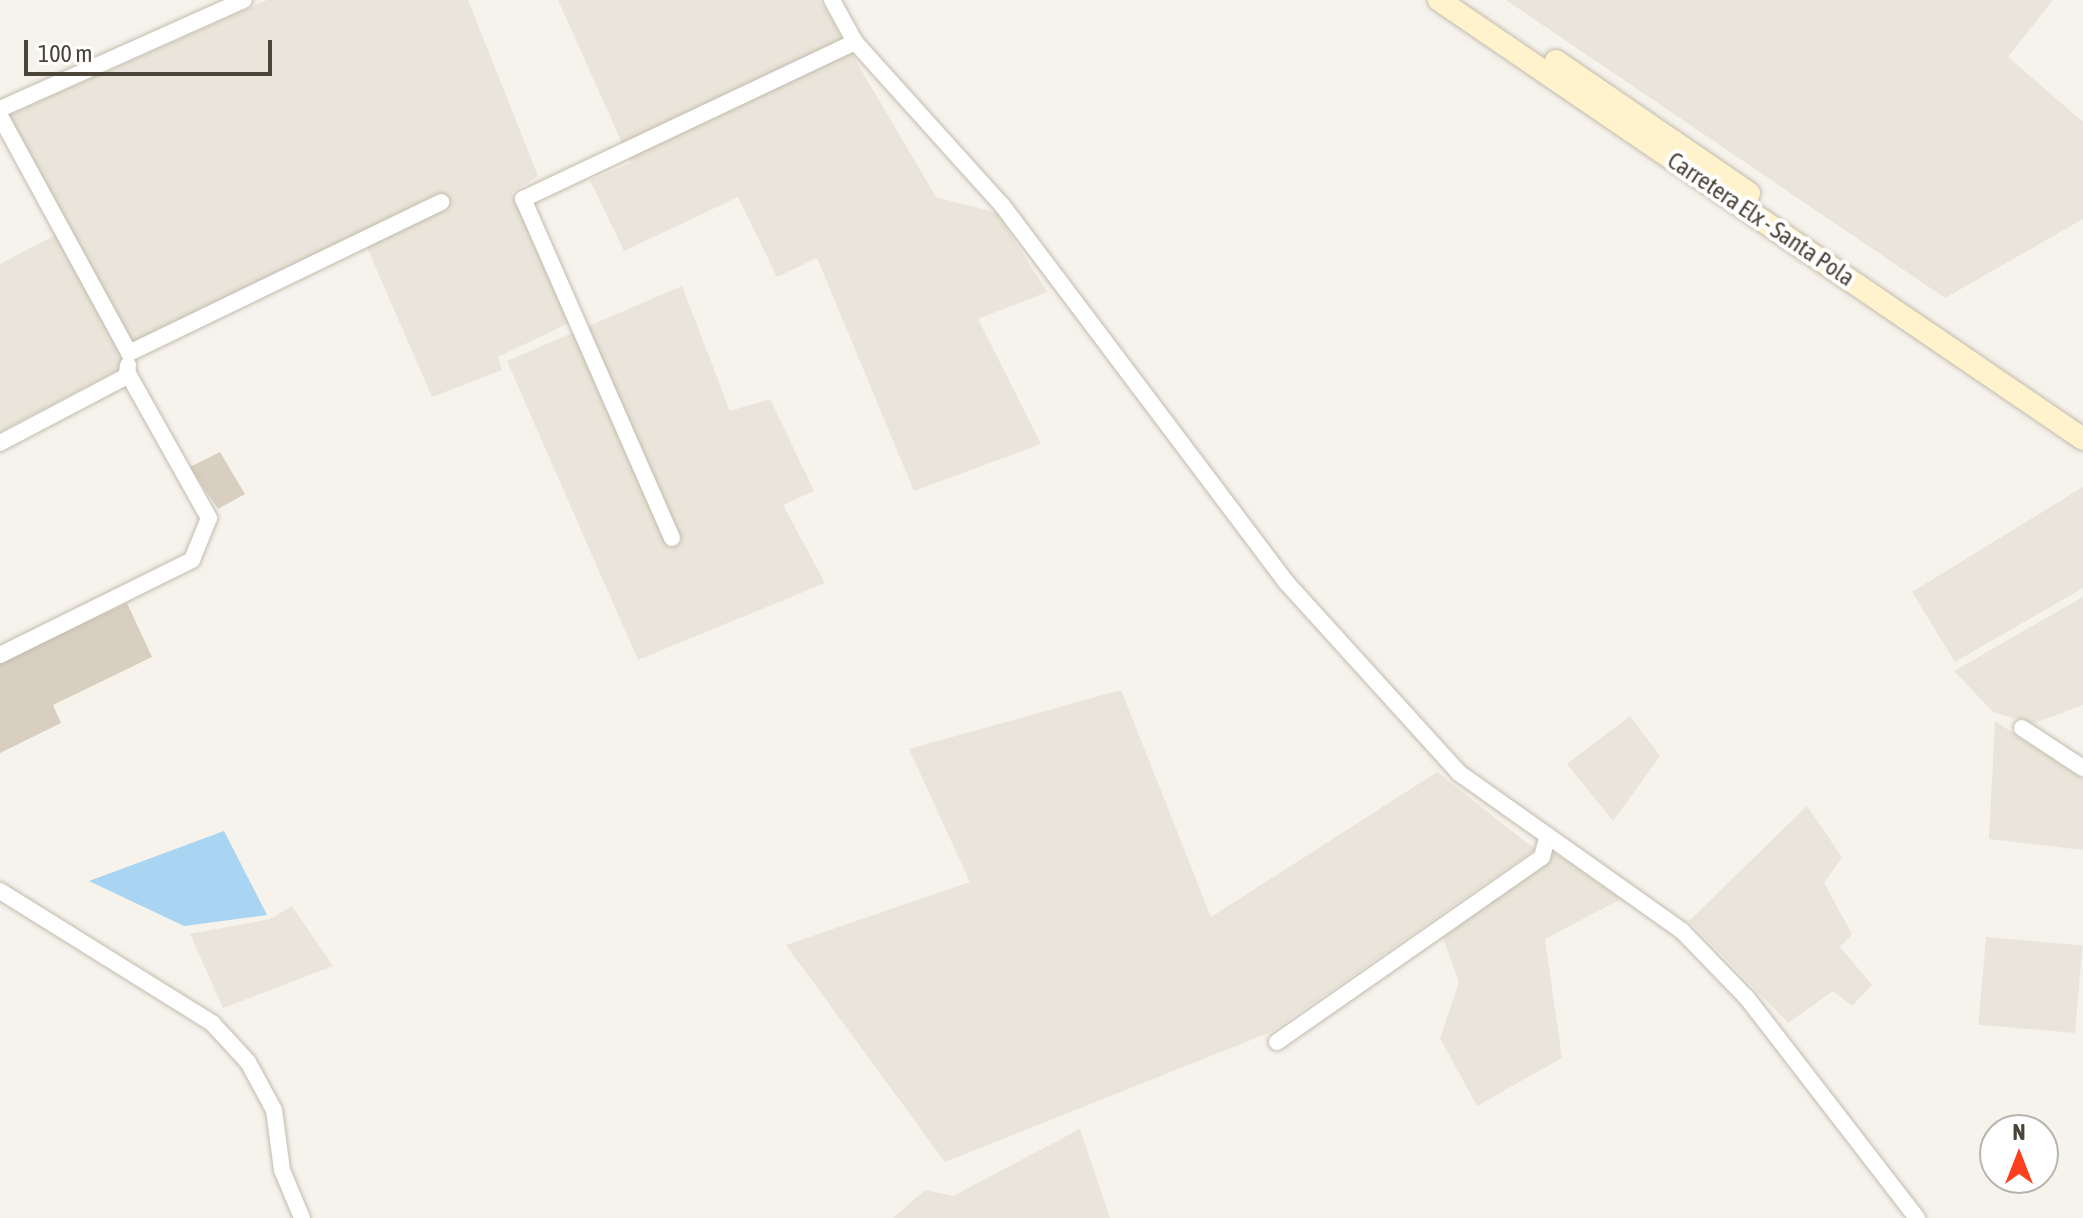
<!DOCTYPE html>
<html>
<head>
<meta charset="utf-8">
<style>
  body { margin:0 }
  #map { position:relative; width:2083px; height:1218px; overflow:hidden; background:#f6f3ec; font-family:"Asap Condensed",sans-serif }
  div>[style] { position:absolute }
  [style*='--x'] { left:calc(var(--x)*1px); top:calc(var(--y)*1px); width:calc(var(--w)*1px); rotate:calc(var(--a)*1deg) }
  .residential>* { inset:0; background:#eae5da; transform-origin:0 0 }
  .water>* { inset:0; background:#a9d4f2 }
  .building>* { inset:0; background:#d8cfc1 }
  .roads { filter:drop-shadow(0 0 2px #c2bbae) drop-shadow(0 0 2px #c2bbae) }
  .street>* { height:16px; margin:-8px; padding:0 8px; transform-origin:8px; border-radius:8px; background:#fff }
  .secondary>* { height:22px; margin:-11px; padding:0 11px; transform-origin:11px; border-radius:11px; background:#fff3cd }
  span { translate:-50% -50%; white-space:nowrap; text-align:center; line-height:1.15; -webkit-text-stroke:8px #fff; paint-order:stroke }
  .street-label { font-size:24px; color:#4b4439 }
  .north { position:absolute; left:1979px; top:1114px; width:80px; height:80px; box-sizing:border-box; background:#fff; border:2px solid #b7b4b0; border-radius:50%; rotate:0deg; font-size:22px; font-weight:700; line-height:32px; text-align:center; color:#4b4439 }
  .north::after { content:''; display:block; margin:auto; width:28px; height:36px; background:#fc3f1d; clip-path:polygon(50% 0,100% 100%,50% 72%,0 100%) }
  .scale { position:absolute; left:24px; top:40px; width:248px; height:36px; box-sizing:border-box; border:4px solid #4b4439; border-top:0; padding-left:10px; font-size:24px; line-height:28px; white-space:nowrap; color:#4b4439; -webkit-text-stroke:6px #fff; paint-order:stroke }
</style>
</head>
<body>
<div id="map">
  <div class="residential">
    <div style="clip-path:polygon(267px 0,468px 0,538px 176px,512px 193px,569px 323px,498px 357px,502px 370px,432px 397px,362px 236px,119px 351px,126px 366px,0 432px,0 264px,67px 229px,9px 115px)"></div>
    <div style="clip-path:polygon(558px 0,820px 0,936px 197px,997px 213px,1047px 292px,978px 319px,1041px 444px,914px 491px,817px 258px,777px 277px,738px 197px,624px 251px,590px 180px,631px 163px)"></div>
    <div style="clip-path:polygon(1506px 0,2053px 0,2008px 57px,2083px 122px,2083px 219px,1945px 298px)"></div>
    <div style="clip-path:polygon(682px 286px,730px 411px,770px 399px,814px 491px,783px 505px,825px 583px,638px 660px,507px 361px)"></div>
    <div style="clip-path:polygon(2083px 487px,2083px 588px,1955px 662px,1912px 592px)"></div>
    <div style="clip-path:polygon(2083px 597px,2083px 705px,2032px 724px,1993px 712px,1954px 671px)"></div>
    <div style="clip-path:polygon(1121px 690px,1211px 917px,1437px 772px,1535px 849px,1271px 1032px,945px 1162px,786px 945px,970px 882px,909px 749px)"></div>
    <div style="clip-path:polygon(1630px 716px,1660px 756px,1613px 821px,1567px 764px)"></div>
    <div style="clip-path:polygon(1995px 721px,2083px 779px,2083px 850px,1989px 839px)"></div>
    <div style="clip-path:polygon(1807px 806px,1842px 857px,1824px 883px,1852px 934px,1840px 947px,1872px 985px,1852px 1006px,1833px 991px,1788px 1023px,1689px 921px)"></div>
    <div style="clip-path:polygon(1554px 852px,1621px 899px,1545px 939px,1562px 1058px,1477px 1106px,1440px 1038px,1459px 982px,1443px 938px)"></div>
    <div style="clip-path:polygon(292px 906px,333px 966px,223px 1008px,190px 934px,270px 919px)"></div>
    <div style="left:1986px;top:937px;width:97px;height:88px;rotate:5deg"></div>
    <div style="clip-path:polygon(1080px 1129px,1110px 1218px,893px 1218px,925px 1190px,953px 1196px)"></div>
  </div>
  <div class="water">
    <div style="clip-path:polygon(224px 831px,267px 915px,184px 926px,89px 881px)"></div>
  </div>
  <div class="building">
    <div style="clip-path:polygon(220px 452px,245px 494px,218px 509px,190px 467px)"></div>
    <div style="clip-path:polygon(127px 603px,152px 657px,53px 705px,61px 723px,0 753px,0 663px)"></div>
  </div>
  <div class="roads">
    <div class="street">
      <div style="--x:832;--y:0;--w:48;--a:61.3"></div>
      <div style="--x:855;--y:42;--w:219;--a:48"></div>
      <div style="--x:1002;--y:205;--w:472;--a:53"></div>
      <div style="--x:1286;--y:582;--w:258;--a:47.8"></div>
      <div style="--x:1459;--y:773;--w:273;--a:35.3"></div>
      <div style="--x:1682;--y:931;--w:93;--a:45.9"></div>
      <div style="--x:1747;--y:998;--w:278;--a:52.3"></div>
      <div style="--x:0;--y:109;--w:267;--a:-24.1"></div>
      <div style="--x:0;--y:116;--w:270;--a:61.4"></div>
      <div style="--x:129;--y:353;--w:347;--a:-25.8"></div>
      <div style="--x:0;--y:443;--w:144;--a:-27.8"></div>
      <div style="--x:127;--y:376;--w:11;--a:-85"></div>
      <div style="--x:672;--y:538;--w:370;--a:-113.7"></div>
      <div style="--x:523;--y:199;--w:367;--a:-25.3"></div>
      <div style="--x:0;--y:655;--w:214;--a:-26.3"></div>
      <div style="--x:192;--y:560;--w:45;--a:-68"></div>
      <div style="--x:209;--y:518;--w:167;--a:-119.3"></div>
      <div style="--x:2022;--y:728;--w:73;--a:33.3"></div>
      <div style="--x:0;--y:891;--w:250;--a:31.9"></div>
      <div style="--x:212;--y:1023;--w:53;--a:47.3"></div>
      <div style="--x:248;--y:1062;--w:55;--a:61.6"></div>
      <div style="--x:274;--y:1110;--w:61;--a:82.4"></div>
      <div style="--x:282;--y:1170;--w:52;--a:67.4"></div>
      <div style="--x:1277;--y:1042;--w:323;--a:-34.9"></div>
      <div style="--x:1542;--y:857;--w:20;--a:-75"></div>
    </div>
    <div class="secondary">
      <div style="--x:1439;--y:0;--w:779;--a:34.28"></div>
      <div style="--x:1556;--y:61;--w:234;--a:34.4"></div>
    </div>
  </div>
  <div class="street-label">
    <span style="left:1761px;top:219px;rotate:34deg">Carretera Elx - Santa Pola</span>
  </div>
  <div class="north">N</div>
  <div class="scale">100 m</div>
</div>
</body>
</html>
